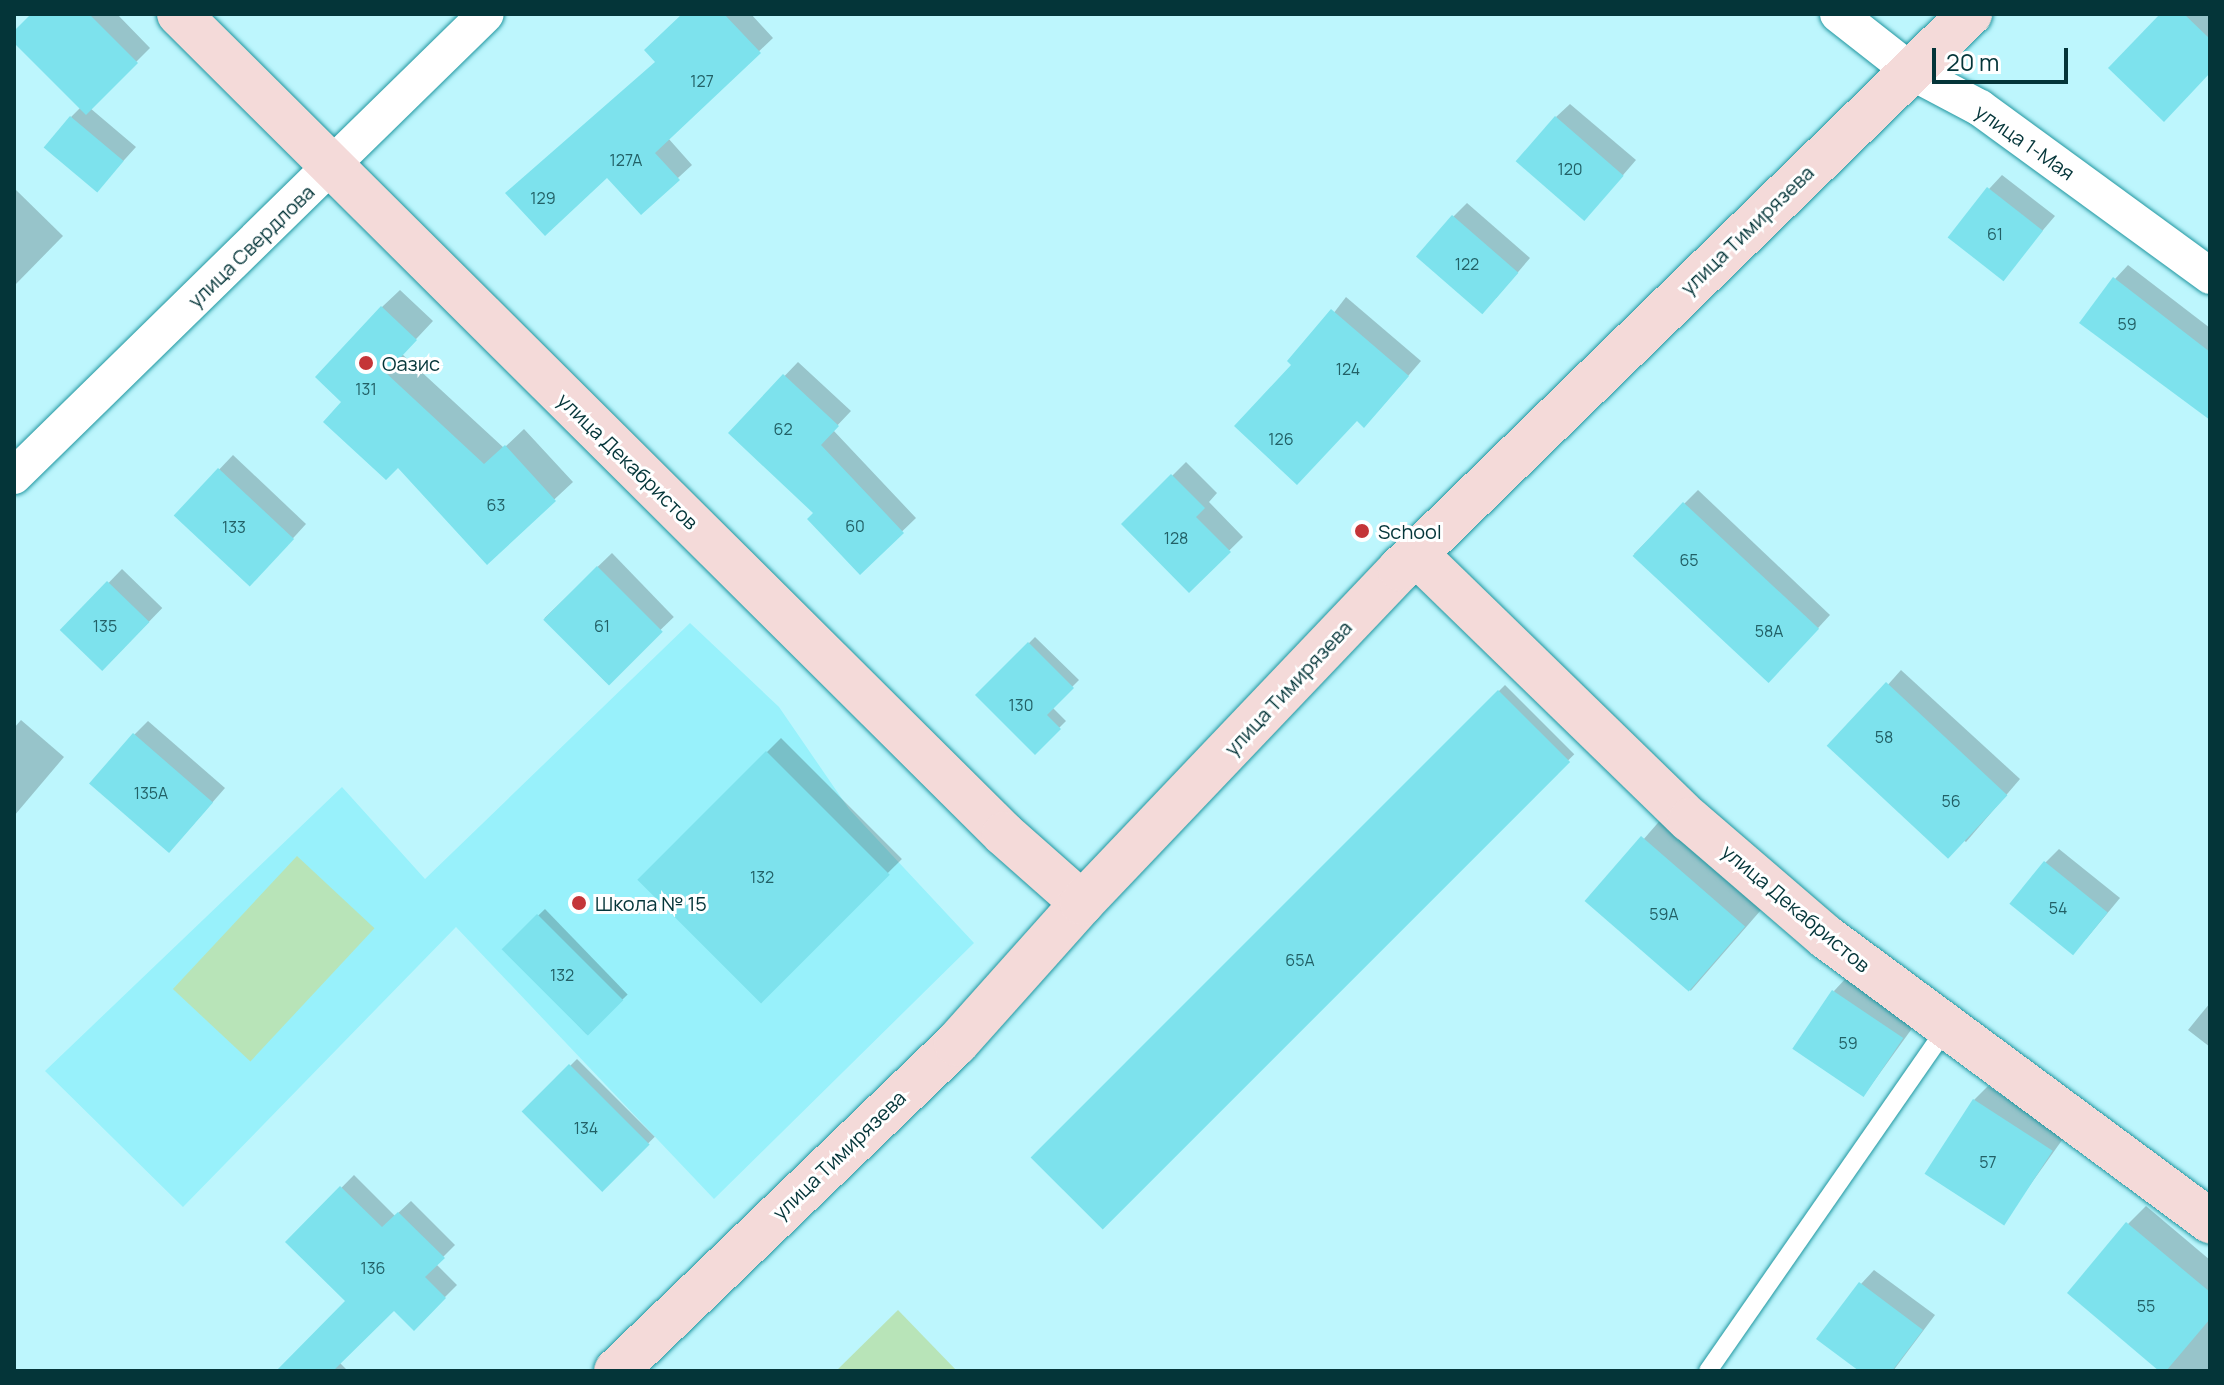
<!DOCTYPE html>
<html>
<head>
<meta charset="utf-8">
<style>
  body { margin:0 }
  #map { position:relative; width:2224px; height:1385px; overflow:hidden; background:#bdf6fd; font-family:Manrope,sans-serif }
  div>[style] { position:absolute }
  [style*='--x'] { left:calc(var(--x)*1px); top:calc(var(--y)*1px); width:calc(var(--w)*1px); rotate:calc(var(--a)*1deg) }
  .built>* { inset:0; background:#98f1fb }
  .green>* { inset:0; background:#b8e4b8; transform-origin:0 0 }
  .shadow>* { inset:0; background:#0003; transform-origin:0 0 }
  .building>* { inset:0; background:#7de2ed; transform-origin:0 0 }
  .roads { filter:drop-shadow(0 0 2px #2196a0) drop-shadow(0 0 2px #2196a0) }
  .lane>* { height:18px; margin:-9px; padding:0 9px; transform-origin:9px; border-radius:9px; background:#fff }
  .street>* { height:36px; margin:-18px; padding:0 18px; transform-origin:18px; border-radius:18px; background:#fff }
  .secondary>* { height:44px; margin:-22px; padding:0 22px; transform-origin:22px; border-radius:22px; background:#f4dad9 }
  .dots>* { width:22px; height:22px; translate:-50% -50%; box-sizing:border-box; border:4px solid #fff; border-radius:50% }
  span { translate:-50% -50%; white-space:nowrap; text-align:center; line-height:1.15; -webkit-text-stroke:6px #fff; paint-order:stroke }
  .number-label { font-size:16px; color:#226066 }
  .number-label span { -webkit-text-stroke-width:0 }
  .street-label { font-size:20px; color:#043539 }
  .poi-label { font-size:20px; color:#043539 }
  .left { translate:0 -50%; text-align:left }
  .frame { position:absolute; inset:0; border:16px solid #043539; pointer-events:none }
  .scale { position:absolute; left:1932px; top:48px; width:136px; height:36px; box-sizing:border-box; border:4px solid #043539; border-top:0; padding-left:10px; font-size:24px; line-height:28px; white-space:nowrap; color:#043539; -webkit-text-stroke:6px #fff; paint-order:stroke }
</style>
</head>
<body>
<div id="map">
  <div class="built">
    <div style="clip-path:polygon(690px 623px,779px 707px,849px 809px,974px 943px,714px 1199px,456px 927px,183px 1207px,45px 1071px,342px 787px,425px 879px)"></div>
  </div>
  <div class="green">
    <div style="left:297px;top:856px;width:106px;height:182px;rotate:43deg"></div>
    <div style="clip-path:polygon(898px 1310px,957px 1371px,836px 1371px)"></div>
  </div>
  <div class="shadow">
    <div style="clip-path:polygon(34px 14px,117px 14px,150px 48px,90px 108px,136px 147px,96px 191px,71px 117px,81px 107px,14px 40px)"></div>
    <div style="clip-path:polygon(684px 14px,751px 14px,773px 38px,668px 138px,692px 165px,641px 212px,657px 61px)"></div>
    <div style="clip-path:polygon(2163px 14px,2210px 14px,2210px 71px)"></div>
    <div style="clip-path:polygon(1570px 104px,1636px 160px,1598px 204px,1556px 117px)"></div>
    <div style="clip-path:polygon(2002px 175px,2055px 216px,2002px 278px,1989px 189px)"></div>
    <div style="clip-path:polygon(14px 188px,63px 236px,14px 286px)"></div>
    <div style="clip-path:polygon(1467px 203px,1530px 258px,1496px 298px,1453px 217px)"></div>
    <div style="clip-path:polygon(2128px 265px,2210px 328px,2210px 417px,2115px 279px)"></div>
    <div style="clip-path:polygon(400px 290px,433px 321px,402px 354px,504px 448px,524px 429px,573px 482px,487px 562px,344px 401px,382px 307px)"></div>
    <div style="clip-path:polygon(1346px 297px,1421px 361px,1378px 411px,1294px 365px)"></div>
    <div style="clip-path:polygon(798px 362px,851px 411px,833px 430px,916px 518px,860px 572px,816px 513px,730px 433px)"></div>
    <div style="clip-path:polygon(233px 455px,306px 524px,264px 570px,176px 515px)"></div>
    <div style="clip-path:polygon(1186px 462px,1217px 493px,1209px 502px,1243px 537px,1189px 590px,1124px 524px)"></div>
    <div style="clip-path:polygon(1698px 490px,1830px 615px,1785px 664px,1634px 554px)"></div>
    <div style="left:612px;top:553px;width:89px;height:94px;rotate:46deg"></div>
    <div style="left:122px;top:569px;width:56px;height:86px;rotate:44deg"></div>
    <div style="clip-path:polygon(1035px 637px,1079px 680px,1052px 707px,1066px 721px,1035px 752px,978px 695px)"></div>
    <div style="clip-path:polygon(1901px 670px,2020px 779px,1966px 842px,1832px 748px)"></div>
    <div style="left:1505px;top:685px;width:98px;height:668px;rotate:45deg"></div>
    <div style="clip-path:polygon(21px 720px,64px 757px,14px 816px,14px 728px)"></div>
    <div style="clip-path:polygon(148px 721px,225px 788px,183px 836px,134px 735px)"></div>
    <div style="left:781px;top:738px;width:171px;height:200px;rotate:45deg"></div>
    <div style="left:1663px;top:817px;width:135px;height:113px;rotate:41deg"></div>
    <div style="clip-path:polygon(2059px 849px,2120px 898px,2086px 939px,2045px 863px)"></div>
    <div style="left:545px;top:909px;width:119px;height:57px;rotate:46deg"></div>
    <div style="clip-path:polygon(1847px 977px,1916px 1023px,1864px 1095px,1834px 991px)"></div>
    <div style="clip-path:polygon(2210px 1003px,2210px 1047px,2188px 1030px)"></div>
    <div style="left:577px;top:1059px;width:110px;height:74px;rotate:45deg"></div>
    <div style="clip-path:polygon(1988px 1086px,2065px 1136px,2003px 1223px,1974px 1100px)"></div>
    <div style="clip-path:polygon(354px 1175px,395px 1216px,411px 1201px,455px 1245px,436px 1264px,457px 1285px,414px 1328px,394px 1308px,339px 1362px,348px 1371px,279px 1371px,348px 1301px,288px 1242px)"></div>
    <div style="clip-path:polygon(2146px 1206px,2210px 1260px,2210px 1371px,2166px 1371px,2128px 1224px)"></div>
    <div style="clip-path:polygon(1874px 1270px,1935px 1315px,1893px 1371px,1862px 1371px,1861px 1284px)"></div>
  </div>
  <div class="building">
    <div style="clip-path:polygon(31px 14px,89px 14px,138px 63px,86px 115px,14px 43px,14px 31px)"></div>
    <div style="clip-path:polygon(682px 14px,724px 14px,761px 53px,655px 153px,680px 180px,641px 215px,607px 178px,545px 236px,505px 193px,655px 62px,644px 50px)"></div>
    <div style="clip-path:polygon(2160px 14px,2184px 14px,2210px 39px,2210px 73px,2164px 122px,2108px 68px)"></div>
    <div style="left:70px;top:116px;width:70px;height:41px;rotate:40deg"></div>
    <div style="left:1555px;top:116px;width:91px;height:60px;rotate:41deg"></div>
    <div style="left:1987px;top:187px;width:71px;height:64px;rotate:38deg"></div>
    <div style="left:1452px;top:215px;width:88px;height:55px;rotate:41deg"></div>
    <div style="clip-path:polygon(2113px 277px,2210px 352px,2210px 420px,2079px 323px)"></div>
    <div style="clip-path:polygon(381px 306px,417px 340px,386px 373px,484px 464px,505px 445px,556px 501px,487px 565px,398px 468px,386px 480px,323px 422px,341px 402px,315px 377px)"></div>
    <div style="clip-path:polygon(1331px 309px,1409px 376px,1364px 428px,1357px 421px,1297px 485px,1234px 426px,1291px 365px,1287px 361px)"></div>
    <div style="clip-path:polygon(783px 374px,839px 426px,821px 445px,904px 533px,860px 575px,807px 519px,813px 513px,728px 433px)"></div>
    <div style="left:218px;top:468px;width:104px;height:65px;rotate:43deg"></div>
    <div style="clip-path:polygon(1171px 474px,1205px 508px,1196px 517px,1231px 552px,1189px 593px,1121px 524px)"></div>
    <div style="left:1683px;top:502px;width:186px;height:74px;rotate:43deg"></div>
    <div style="left:597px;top:566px;width:93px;height:76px;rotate:45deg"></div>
    <div style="left:107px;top:581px;width:59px;height:68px;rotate:44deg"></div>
    <div style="clip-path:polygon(1028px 642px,1074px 688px,1047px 715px,1061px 729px,1035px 755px,975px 695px)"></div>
    <div style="left:1886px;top:682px;width:166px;height:87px;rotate:43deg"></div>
    <div style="left:1498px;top:690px;width:102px;height:661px;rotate:45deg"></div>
    <div style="left:133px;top:733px;width:106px;height:67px;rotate:41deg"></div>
    <div style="left:766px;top:751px;width:175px;height:182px;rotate:45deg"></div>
    <div style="left:1641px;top:836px;width:138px;height:86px;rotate:41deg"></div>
    <div style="left:2044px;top:861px;width:82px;height:55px;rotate:39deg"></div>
    <div style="left:537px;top:914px;width:122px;height:50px;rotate:45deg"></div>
    <div style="left:1832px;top:990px;width:86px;height:71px;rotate:34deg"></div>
    <div style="left:569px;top:1064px;width:114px;height:67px;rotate:45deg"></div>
    <div style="left:1973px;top:1099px;width:95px;height:89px;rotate:33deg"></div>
    <div style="clip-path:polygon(340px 1186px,382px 1227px,398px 1212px,445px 1258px,425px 1277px,446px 1298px,414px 1331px,394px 1311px,333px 1371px,276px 1371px,345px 1301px,285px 1242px)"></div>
    <div style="clip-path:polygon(2126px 1222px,2210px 1292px,2210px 1319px,2166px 1371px,2159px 1371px,2067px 1293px)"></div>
    <div style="clip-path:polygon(1859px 1282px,1923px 1330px,1892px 1371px,1859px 1371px,1816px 1339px)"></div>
  </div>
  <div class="roads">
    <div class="lane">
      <div style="--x:1708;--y:1371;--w:420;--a:-55.2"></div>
    </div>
    <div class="street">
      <div style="--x:1838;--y:14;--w:94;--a:38.1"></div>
      <div style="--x:1912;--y:72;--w:77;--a:27.9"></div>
      <div style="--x:1980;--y:108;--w:285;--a:36.1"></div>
      <div style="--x:14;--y:476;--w:660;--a:-44.39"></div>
    </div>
    <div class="secondary">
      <div style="--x:179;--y:14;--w:1163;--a:44.83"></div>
      <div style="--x:1004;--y:834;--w:104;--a:41.5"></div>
      <div style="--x:1416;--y:554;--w:382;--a:44.2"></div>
      <div style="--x:1690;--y:820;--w:179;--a:40.7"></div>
      <div style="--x:1826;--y:937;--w:478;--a:36.5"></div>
      <div style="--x:616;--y:1371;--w:472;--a:-43.9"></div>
      <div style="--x:956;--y:1044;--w:189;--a:-48.2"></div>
      <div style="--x:1082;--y:903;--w:461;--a:-46.4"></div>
      <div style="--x:1400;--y:569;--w:796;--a:-44.24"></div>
    </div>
  </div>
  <div class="dots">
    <div style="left:366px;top:363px;background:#c43538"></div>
    <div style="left:1362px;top:531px;background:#c43538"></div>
    <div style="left:579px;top:903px;background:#c43538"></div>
  </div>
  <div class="number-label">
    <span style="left:702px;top:81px">127</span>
    <span style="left:626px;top:160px">127А</span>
    <span style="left:1570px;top:169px">120</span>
    <span style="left:543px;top:198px">129</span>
    <span style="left:1995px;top:234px">61</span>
    <span style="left:1467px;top:264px">122</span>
    <span style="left:2127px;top:324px">59</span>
    <span style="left:1348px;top:369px">124</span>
    <span style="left:366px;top:389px">131</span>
    <span style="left:783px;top:429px">62</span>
    <span style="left:1281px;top:439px">126</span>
    <span style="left:496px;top:505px">63</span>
    <span style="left:855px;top:526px">60</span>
    <span style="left:234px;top:527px">133</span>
    <span style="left:1176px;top:538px">128</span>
    <span style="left:1689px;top:560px">65</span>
    <span style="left:105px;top:626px">135</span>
    <span style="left:602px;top:626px">61</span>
    <span style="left:1769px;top:631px">58А</span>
    <span style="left:1021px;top:705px">130</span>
    <span style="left:1884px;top:737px">58</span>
    <span style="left:151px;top:793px">135А</span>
    <span style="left:1951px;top:801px">56</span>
    <span style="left:762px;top:877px">132</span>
    <span style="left:2058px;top:908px">54</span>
    <span style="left:1664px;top:914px">59А</span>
    <span style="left:1300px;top:960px">65А</span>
    <span style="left:562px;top:975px">132</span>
    <span style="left:1848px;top:1043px">59</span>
    <span style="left:586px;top:1128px">134</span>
    <span style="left:1988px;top:1162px">57</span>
    <span style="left:373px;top:1268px">136</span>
    <span style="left:2146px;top:1306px">55</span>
  </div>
  <div class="street-label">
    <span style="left:2025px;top:142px;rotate:35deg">улица 1-Мая</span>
    <span style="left:1747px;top:230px;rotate:-44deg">улица Тимирязева</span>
    <span style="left:251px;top:246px;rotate:-44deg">улица Свердлова</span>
    <span style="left:628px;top:461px;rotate:44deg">улица Декабристов</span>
    <span style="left:1288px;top:688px;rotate:-47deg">улица Тимирязева</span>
    <span style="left:1796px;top:908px;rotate:40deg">улица Декабристов</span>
    <span style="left:839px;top:1155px;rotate:-44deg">улица Тимирязева</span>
  </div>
  <div class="poi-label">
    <span class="left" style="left:382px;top:363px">Оазис</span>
    <span class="left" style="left:1378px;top:531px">School</span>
    <span class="left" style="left:595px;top:903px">Школа № 15</span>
  </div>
  <div class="frame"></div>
  <div class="scale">20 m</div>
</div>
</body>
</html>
